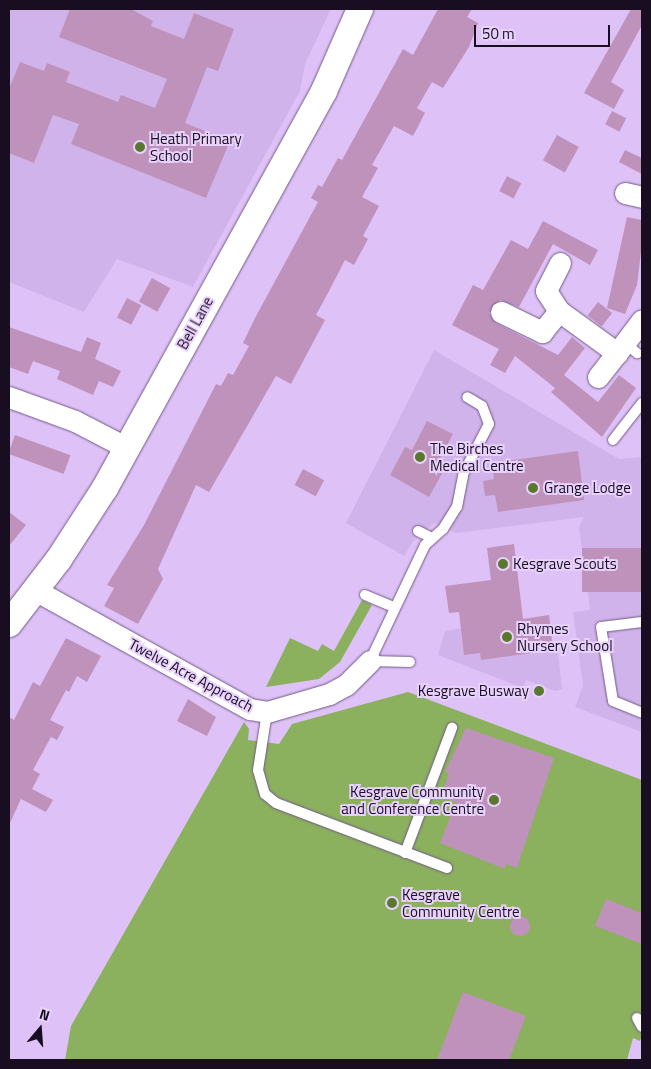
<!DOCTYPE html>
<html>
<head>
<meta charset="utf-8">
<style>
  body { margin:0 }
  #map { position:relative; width:651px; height:1069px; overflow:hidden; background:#dec2f7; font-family:"Titillium Web",sans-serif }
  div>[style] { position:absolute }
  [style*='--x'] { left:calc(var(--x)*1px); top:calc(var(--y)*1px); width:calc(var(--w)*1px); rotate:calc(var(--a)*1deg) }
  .built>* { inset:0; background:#d1b3ec }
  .green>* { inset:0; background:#8bb05e }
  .building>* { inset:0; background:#bf92bc; transform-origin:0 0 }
  .round { border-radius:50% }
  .roads { filter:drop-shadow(0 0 1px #735a88) drop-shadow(0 0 1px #735a88) }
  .service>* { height:10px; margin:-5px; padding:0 5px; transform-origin:5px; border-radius:5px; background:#fff }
  .minor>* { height:21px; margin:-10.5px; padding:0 10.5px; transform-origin:10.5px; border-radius:10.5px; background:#fff }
  .tertiary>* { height:26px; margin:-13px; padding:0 13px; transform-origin:13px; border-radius:13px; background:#fff }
  .dots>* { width:14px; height:14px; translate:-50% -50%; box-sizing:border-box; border:2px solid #e8d2fc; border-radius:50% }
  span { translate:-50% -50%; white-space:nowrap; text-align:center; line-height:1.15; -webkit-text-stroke:4px #e8d2fc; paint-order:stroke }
  .poi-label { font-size:15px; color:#190e21 }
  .left { translate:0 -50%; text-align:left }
  .right { translate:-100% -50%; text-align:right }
  .street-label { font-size:15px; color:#190e21 }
  .frame { position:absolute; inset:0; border:10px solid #190e21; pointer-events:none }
  .north { position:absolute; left:15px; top:1004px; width:50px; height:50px; -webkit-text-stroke:4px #e8d2fc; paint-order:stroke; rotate:18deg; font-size:14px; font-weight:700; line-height:20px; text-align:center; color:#190e21 }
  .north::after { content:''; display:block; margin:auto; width:18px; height:22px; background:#190e21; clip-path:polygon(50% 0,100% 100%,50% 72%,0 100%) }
  .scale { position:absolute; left:474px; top:25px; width:136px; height:22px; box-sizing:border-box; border:2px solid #190e21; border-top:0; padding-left:6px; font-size:15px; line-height:18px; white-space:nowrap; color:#190e21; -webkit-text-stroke:4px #e8d2fc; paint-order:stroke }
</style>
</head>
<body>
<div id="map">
  <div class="built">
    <div style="clip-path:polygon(9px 9px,331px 9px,305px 64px,300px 91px,193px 287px,117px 259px,84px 312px,9px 282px)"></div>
    <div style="clip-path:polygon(434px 350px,619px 459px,642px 457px,642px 732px,575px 707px,583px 686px,573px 612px,590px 610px,579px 527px,584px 517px,456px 533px,435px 523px,416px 537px,404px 556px,346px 523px)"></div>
    <div style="clip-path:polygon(549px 615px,552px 643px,557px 642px,562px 689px,555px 691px,526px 680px,523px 688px,438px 655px,445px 631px)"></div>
  </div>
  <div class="green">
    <div style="clip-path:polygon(362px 600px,372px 605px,340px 662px,319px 679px,266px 687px,290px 638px,318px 651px,322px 644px,334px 651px)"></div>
    <div style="clip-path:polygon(408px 692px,642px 780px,642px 1035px,640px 1041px,633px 1038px,627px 1060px,65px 1060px,71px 1026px,244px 722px,249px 729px,248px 740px,279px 744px,292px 724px)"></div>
  </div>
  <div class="building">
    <div style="clip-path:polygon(70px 9px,131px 9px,153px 21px,151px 26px,184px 39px,194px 13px,234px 29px,218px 71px,207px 67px,185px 123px,230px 141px,206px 198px,71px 144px,79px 124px,53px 115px,34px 163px,9px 153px,9px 89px,20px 62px,44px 71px,47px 63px,70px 72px,66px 82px,118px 102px,121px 95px,155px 108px,167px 79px,59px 37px)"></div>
    <div style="clip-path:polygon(438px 9px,472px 9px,467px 17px,478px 23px,469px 47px,443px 88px,432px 82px,417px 108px,425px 113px,413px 136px,394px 126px,372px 165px,378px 168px,362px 197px,379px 206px,363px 236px,368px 239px,354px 265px,345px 260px,328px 293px,316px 315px,325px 320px,291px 384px,276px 376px,209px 492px,196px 485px,158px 569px,163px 579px,138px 624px,104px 606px,114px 588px,107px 585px,144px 525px,216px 384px,221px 386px,228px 373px,233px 375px,249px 346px,243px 343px,255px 318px,318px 202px,311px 198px,318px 185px,322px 187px,338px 158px,342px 160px,403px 49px,413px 55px)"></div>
    <div style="clip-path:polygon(631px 9px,642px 9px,642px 25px,611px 82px,624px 90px,614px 109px,584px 93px)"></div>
    <div style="left:612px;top:111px;width:16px;height:15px;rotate:27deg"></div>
    <div style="left:557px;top:135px;width:25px;height:29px;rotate:29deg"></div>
    <div style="clip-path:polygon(625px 150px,642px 158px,642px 174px,619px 162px)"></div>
    <div style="left:507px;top:176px;width:16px;height:17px;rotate:27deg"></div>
    <div style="clip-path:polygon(627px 217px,642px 220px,642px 244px,637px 285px,625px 314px,607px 308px)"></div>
    <div style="clip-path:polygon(543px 221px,598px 250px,590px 265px,553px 244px,519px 307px,500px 300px,489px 313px,496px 323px,558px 355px,572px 337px,585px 348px,564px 375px,598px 402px,619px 375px,636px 388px,602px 437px,551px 392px,555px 388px,515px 356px,505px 373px,490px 365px,499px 349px,452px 325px,473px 285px,483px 290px,511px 240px,528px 249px)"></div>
    <div style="left:152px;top:278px;width:21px;height:27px;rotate:29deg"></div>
    <div style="left:127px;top:298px;width:16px;height:22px;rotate:27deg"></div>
    <div style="left:598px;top:302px;width:18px;height:17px;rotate:38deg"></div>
    <div style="clip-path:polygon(9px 327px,81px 352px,87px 337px,101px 343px,95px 359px,121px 371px,113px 387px,99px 381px,93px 395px,57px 379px,60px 371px,33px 361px,28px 374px,9px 367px)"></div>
    <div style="clip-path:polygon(427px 421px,453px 434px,437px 464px,445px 468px,429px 497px,390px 475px,405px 447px,412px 450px)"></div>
    <div style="left:15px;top:435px;width:59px;height:20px;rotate:20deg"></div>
    <div style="clip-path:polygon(578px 451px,584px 500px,498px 512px,495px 495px,485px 496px,483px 481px,494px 479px,492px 463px)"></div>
    <div style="left:303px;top:469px;width:24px;height:18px;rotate:28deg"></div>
    <div style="clip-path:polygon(9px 512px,26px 525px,9px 546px)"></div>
    <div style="clip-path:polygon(514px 544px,523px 619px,549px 615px,553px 650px,481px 660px,480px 653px,464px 655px,459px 612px,449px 613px,445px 586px,491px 580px,487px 548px)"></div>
    <div style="left:642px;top:548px;width:44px;height:60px;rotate:90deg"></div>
    <div style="clip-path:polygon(66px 638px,101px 656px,87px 682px,77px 676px,69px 692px,66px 690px,50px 720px,64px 727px,57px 740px,51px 737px,33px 770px,40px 774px,32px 789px,53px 800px,46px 812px,21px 799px,9px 825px,9px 717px,14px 720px,33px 682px,40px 686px)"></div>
    <div style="clip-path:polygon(188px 699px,216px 717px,207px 736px,177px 721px)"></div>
    <div style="clip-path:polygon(466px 728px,554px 758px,517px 868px,506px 864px,505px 869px,440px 843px,456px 802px,441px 797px,449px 774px,445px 772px)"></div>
    <div style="clip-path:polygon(606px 899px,642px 913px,642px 944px,595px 926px)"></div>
    <div class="round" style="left:510px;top:916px;width:20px;height:20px"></div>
    <div style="clip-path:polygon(463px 992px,526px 1016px,509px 1060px,437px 1060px)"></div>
  </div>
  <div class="roads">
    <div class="service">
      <div style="--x:625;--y:343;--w:16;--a:40"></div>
      <div style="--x:613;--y:440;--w:47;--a:-51.9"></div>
      <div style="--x:418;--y:531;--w:16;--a:27"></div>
      <div style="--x:365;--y:595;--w:30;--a:23"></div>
      <div style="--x:642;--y:622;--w:41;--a:173"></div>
      <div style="--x:601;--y:627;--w:75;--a:80.8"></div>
      <div style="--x:613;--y:701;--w:31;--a:22"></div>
      <div style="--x:410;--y:662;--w:40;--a:-178.6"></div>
      <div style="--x:370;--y:661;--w:128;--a:-64.6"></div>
      <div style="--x:425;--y:545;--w:24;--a:-42"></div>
      <div style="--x:443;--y:529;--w:26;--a:-58"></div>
      <div style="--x:457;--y:507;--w:36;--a:-79"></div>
      <div style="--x:464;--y:472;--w:54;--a:-62.5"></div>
      <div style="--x:489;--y:424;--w:19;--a:-111"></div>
      <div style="--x:482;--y:406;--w:17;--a:-149"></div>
      <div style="--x:267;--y:712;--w:59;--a:98.8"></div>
      <div style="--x:258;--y:770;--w:25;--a:74"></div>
      <div style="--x:265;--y:794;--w:14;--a:39"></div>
      <div style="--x:276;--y:803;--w:183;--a:20.8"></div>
      <div style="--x:405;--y:853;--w:134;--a:-69.4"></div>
      <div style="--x:637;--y:1018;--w:10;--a:61"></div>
    </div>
    <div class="minor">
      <div style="--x:625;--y:193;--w:17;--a:13"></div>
      <div style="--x:560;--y:263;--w:31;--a:117"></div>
      <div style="--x:546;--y:291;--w:24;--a:57"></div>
      <div style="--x:559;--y:311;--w:72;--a:35.9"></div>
      <div style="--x:617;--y:353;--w:41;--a:-52.9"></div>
      <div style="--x:501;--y:312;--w:46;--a:26"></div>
      <div style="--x:542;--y:332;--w:27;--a:-51"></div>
      <div style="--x:598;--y:377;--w:31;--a:-52"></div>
      <div style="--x:9;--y:397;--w:70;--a:20"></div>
      <div style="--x:75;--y:421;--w:59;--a:27.4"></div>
      <div style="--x:35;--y:590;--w:246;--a:29"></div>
      <div style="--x:250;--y:709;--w:17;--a:10"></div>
      <div style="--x:267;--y:712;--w:65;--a:-16.2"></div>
      <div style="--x:329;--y:694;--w:19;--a:-28"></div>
      <div style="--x:346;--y:685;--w:34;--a:-45"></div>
    </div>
    <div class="tertiary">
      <div style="--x:9;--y:624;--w:82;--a:-52.4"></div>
      <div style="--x:59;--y:559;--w:85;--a:-57.1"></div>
      <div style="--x:105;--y:488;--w:453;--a:-61.1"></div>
      <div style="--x:324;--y:91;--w:90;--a:-66.3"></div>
    </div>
  </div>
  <div class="dots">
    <div style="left:140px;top:147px;background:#59782e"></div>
    <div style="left:420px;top:457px;background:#59782e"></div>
    <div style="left:533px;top:488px;background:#59782e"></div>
    <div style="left:503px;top:564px;background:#59782e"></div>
    <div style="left:507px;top:637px;background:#59782e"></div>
    <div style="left:539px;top:691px;background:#59782e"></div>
    <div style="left:494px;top:800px;background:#59782e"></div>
    <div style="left:392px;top:903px;background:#59782e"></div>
  </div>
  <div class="poi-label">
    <span class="left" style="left:150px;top:147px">Heath Primary<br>School</span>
    <span class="left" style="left:430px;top:457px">The Birches<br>Medical Centre</span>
    <span class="left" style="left:544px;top:488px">Grange Lodge</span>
    <span class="left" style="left:513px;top:564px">Kesgrave Scouts</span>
    <span class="left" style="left:517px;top:637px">Rhymes<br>Nursery School</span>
    <span class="right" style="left:529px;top:691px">Kesgrave Busway</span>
    <span class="right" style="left:484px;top:800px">Kesgrave Community<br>and Conference Centre</span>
    <span class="left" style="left:402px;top:903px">Kesgrave<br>Community Centre</span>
  </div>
  <div class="street-label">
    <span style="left:195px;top:323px;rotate:-61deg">Bell Lane</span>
    <span style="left:191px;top:675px;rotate:28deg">Twelve Acre Approach</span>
  </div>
  <div class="frame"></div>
  <div class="north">N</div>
  <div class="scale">50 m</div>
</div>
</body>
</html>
